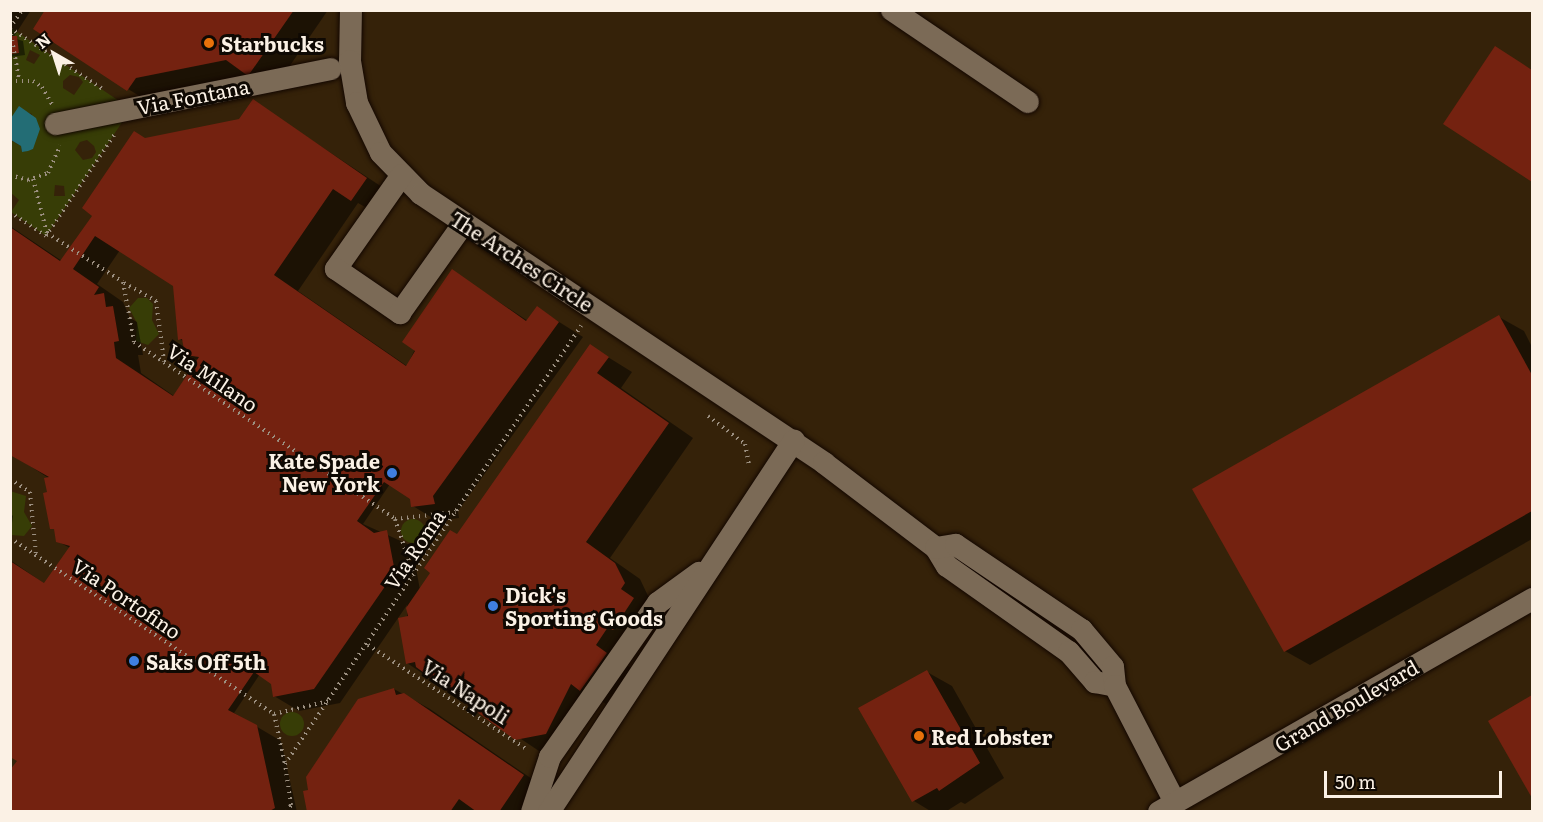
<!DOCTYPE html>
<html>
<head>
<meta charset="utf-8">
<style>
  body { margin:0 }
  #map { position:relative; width:1543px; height:822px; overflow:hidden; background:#2b1d0b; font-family:Literata,serif }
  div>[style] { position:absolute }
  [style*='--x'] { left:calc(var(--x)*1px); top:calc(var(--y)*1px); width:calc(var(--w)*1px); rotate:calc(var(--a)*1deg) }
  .built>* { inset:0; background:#352209; transform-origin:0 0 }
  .green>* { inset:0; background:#373d06 }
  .round { border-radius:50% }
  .water>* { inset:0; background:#236d75 }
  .shadow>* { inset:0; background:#0007 }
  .building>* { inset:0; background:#742210 }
  .path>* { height:4px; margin-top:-2px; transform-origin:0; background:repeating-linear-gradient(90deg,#9c9081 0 1.5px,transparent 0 6px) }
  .roads { filter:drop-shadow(0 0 2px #130700) drop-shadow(0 0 2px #130700) }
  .minor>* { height:22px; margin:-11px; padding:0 11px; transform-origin:11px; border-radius:11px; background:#7b6a56 }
  .dots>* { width:16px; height:16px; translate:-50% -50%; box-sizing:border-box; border:3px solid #0f0903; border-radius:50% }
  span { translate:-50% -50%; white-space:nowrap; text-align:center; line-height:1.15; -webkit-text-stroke:6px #0f0903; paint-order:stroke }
  .poi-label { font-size:20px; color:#fbf1e5; font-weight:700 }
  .left { translate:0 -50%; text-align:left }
  .right { translate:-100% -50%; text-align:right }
  .street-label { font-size:20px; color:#fbf1e5 }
  .frame { position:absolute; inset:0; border:12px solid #fbf1e5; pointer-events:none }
  .north { position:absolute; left:24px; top:24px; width:60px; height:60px; -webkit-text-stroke:4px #0f0903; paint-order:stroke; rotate:321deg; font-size:16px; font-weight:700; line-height:24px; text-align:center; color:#fbf1e5 }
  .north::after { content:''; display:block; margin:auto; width:21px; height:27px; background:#fbf1e5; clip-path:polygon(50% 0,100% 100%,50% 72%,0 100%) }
  .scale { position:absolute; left:1324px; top:771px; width:178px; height:27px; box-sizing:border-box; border:3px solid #fbf1e5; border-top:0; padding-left:8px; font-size:18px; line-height:21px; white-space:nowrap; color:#fbf1e5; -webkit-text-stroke:4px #0f0903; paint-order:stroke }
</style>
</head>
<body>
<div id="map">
  <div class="built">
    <div style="left:10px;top:11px;width:1522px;height:800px"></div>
  </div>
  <div class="green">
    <div style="clip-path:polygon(evenodd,11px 28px,131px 109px,46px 236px,11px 212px,19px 200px,11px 193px,10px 140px,21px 146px,22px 152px,33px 149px,32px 114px,26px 112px,11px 118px,11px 54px,19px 52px,17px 36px,11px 36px,11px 28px,30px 50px,40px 55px,34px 64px,26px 60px,30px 50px,11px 28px,70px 75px,79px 77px,83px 82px,74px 95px,63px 88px,63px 81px,70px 75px,11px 28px,87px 140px,94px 146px,96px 152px,92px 158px,83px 160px,75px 150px,80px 142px,87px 140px,11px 28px,55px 185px,64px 186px,65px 196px,54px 196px,55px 185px)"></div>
    <div style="clip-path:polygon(138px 298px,147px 298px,153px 304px,152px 320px,159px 334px,148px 345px,136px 341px,137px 323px,129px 308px)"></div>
    <div style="clip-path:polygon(10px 491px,26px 496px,24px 512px,32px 526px,24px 536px,11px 535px)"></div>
    <div class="round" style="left:401px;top:519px;width:24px;height:24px"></div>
    <div class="round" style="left:280px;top:712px;width:24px;height:24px"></div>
  </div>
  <div class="water">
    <div style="clip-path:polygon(19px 106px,36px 118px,40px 129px,33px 149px,28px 151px,22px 152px,21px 146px,11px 140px,11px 118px)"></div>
  </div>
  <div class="shadow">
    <div style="clip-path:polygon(10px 10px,31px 10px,13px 38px,23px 41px,25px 55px,10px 57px)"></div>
    <div style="clip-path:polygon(47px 10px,328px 10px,274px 89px,153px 104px,128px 89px)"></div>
    <div style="clip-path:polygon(1495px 48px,1532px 70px,1532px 181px,1445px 124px)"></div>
    <div style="clip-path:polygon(evenodd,253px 101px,391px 193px,377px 214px,358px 203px,298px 291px,407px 366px,452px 271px,528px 321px,537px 308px,583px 337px,458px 511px,459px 518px,437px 521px,413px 506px,412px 498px,390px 484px,363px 524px,412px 546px,420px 590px,590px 346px,632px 372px,621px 388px,693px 438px,610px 558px,640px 579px,649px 598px,619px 660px,631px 668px,606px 704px,596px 698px,571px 747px,542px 753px,407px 663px,407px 605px,340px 703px,299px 711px,274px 696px,272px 683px,260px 674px,234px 713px,281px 741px,297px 812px,10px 812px,19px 761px,10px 755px,10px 560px,45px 584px,70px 548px,57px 541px,50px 479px,10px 453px,10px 226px,62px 261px,146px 140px,239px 121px,253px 101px,120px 250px,174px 285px,180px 339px,184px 342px,186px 354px,199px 361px,174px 396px,141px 373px,138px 355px,143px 355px,137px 322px,130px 318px,123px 302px,97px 284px,120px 250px)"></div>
    <div style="clip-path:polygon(1499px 317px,1524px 331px,1532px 347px,1532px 539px,1310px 665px,1285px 651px)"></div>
    <div style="clip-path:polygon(10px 513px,13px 516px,10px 537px)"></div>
    <div style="clip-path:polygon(927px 672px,952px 686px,1004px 778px,965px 804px,961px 802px,945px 812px,932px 812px,914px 801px,860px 709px)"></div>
    <div style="clip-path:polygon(394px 689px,430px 709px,548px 790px,533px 812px,308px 812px,310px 791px)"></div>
    <div style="clip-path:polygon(1532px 697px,1532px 795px,1490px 722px)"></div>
  </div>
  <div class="building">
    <div style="clip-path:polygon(45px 10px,294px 10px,248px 76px,226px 60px,136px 78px,127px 91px,33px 29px)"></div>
    <div style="clip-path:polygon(10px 36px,17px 36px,19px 53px,10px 54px)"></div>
    <div style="clip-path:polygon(1495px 46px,1532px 70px,1532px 182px,1443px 124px)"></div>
    <div style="clip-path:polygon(evenodd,253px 99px,367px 178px,351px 201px,333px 189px,274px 275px,406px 366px,415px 351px,402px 342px,452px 269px,526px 321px,537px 306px,559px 322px,433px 496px,435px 504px,411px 507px,410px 499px,384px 482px,357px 521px,374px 533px,387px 530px,395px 572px,314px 689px,273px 697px,271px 684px,254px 672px,228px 710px,257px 725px,275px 808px,268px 812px,10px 812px,10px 770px,17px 761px,10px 757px,10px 561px,44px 583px,70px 546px,56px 542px,54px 529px,50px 529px,43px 493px,47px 492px,44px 478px,49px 477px,10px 455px,10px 227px,60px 261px,92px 216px,82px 208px,134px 131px,145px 138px,239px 119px,253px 99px,95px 236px,173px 286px,178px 340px,182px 339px,185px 355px,199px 357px,173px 396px,116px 358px,114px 342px,119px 341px,113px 306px,106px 307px,104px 293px,94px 295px,99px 287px,73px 269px,95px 236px)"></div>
    <div style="clip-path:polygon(1499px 315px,1532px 375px,1532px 511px,1284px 652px,1192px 489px)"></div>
    <div style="clip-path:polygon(590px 344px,609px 357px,597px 373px,669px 423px,586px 542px,615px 563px,625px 583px,621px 589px,634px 598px,613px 630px,608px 627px,596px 645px,607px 653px,580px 691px,571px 684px,546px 734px,515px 740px,416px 667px,415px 662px,406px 664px,398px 618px,408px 616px,406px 608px,430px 573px,424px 568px,450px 530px,457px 534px)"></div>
    <div style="clip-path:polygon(927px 670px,980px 763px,939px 791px,937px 788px,912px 802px,858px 708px)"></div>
    <div style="clip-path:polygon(394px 688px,396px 695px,404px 693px,524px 775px,499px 812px,477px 812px,459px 799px,450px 812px,307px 812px,303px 791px,308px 790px,306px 777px,358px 699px)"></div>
    <div style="clip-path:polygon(1532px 695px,1532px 798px,1488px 721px)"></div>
  </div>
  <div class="path">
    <div style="--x:10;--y:28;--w:113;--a:33.4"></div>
    <div style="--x:10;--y:28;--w:52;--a:80"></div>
    <div style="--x:10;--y:28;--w:22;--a:-56"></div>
    <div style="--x:10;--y:81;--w:23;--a:0"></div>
    <div style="--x:33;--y:81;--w:11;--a:34"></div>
    <div style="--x:42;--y:87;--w:20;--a:60"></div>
    <div style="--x:10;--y:175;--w:19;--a:16"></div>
    <div style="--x:28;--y:180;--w:21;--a:-19"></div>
    <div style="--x:48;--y:173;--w:30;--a:-66"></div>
    <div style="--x:33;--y:179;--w:56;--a:75.5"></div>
    <div style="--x:47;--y:233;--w:90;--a:32.8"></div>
    <div style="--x:123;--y:282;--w:61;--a:79.6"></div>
    <div style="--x:134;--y:342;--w:315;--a:34.1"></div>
    <div style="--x:395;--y:519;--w:61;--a:-6.5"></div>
    <div style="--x:10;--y:212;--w:43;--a:33.7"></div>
    <div style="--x:46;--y:236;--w:122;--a:-56"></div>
    <div style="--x:124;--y:283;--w:37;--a:29"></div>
    <div style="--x:156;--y:301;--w:61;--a:82.4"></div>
    <div style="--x:708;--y:416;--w:46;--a:37.1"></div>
    <div style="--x:745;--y:444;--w:20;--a:79"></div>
    <div style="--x:10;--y:479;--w:24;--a:33"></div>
    <div style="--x:30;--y:492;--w:62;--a:84.5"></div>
    <div style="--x:395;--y:519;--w:60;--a:71.6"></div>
    <div style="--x:10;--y:538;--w:317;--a:33.7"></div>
    <div style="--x:274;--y:714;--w:51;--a:77.6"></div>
    <div style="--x:368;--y:645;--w:191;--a:33.3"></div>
    <div style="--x:274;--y:714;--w:57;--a:-13.3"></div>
    <div style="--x:287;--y:812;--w:8;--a:-60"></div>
    <div style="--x:291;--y:805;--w:41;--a:-98.3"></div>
    <div style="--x:285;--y:764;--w:529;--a:-55.95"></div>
  </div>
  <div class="roads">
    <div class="minor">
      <div style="--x:351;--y:10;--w:51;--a:91.1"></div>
      <div style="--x:350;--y:61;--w:43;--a:80.5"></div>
      <div style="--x:357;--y:103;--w:55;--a:64.4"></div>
      <div style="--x:381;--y:153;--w:57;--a:45.7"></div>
      <div style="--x:421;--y:194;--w:485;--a:33.7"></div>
      <div style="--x:824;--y:463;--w:141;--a:37.2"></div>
      <div style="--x:936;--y:548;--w:21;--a:59"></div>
      <div style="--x:947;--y:566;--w:149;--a:35.2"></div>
      <div style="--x:1069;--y:652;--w:40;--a:49"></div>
      <div style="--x:1095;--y:682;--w:20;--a:11"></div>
      <div style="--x:892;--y:10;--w:164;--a:34.1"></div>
      <div style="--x:56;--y:124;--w:280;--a:-11.3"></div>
      <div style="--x:402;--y:175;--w:115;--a:125.1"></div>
      <div style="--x:336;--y:269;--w:78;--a:34.5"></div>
      <div style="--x:400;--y:313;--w:110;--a:-54.6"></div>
      <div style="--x:936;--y:548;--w:20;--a:-9"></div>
      <div style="--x:956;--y:545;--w:152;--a:34"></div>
      <div style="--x:1082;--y:630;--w:48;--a:50"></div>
      <div style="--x:1113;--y:667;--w:19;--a:84"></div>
      <div style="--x:1115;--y:686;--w:131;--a:62.7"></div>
      <div style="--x:532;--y:812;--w:58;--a:-71.9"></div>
      <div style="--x:550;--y:757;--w:188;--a:-55"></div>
      <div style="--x:658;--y:603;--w:51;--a:-36.2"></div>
      <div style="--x:549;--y:812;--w:445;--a:-56.6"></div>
      <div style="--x:1159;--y:812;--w:430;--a:-29.7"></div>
    </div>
  </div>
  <div class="dots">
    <div style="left:209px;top:43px;background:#e8710a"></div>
    <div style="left:392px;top:473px;background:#3f7fe0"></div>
    <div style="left:493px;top:606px;background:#3f7fe0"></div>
    <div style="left:134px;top:661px;background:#3f7fe0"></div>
    <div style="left:919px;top:736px;background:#e8710a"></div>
  </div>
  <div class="poi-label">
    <span class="left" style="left:221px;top:43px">Starbucks</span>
    <span class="right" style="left:380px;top:472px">Kate Spade<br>New York</span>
    <span class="left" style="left:505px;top:606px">Dick's<br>Sporting Goods</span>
    <span class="left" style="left:146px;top:661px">Saks Off 5th</span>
    <span class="left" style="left:931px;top:736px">Red Lobster</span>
  </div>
  <div class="street-label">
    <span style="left:193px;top:96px;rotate:-11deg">Via Fontana</span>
    <span style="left:522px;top:261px;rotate:33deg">The Arches Circle</span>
    <span style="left:213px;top:377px;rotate:34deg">Via Milano</span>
    <span style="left:414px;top:549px;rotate:-56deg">Via Roma</span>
    <span style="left:127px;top:598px;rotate:34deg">Via Portofino</span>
    <span style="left:466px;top:691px;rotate:33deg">Via Napoli</span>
    <span style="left:1346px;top:705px;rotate:-30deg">Grand Boulevard</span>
  </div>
  <div class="frame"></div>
  <div class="north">N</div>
  <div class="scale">50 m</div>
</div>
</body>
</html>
